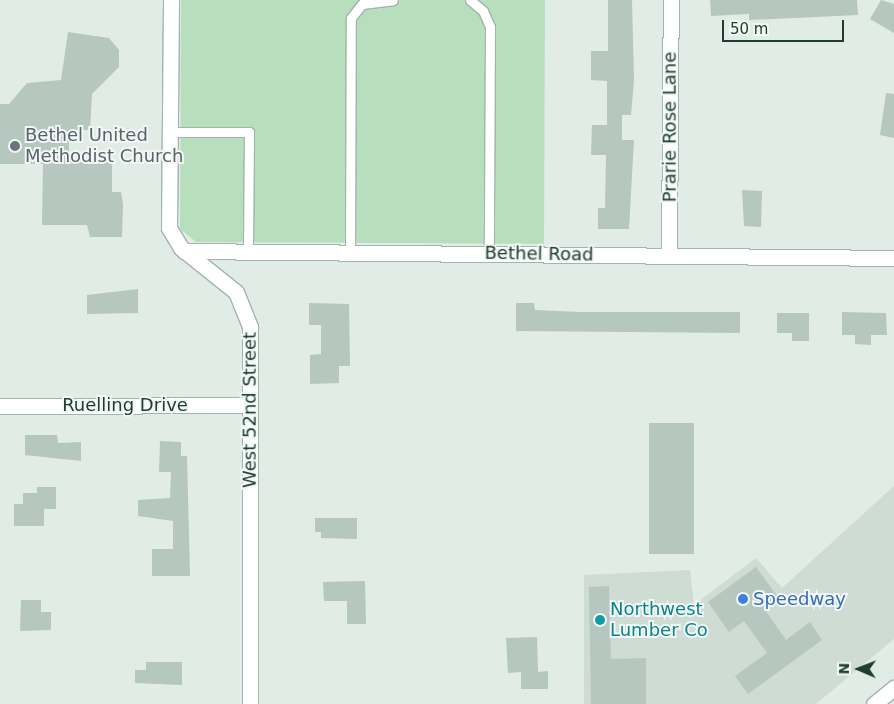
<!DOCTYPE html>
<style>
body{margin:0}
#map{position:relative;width:894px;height:704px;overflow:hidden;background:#e0ece5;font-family:"DejaVu Sans",sans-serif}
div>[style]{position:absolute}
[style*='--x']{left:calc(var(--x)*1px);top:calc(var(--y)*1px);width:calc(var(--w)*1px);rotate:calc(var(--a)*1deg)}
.built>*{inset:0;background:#cedcd4}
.green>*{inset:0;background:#b7dfbe}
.building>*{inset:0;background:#b5c7be;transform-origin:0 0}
.roads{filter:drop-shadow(1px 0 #a3b4ac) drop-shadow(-1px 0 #a3b4ac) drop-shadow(0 1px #a3b4ac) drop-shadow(0 -1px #a3b4ac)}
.lane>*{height:9px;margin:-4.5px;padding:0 4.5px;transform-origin:4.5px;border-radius:4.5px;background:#fff}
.street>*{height:15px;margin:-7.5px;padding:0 7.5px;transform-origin:7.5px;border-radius:7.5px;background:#fff}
.secondary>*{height:15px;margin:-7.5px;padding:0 7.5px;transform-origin:7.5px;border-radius:7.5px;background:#fff}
.dots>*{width:14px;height:14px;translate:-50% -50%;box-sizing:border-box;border:2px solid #f1f8f4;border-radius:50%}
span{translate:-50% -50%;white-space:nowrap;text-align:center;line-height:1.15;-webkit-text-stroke:4px #f1f8f4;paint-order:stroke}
.street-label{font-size:18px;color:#203d33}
.worship-label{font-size:18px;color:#5b616d}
.left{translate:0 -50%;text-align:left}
.shop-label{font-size:18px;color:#366cbe}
.culture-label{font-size:18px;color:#0d838f}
.north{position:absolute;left:834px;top:644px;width:50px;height:50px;-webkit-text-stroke:4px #f1f8f4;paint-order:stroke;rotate:271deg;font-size:14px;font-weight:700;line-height:20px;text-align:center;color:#203d33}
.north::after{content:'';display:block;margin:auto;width:18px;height:22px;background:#203d33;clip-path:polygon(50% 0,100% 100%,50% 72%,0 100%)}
.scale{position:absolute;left:722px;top:20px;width:122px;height:22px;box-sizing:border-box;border:2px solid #203d33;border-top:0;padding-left:6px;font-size:15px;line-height:18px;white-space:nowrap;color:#203d33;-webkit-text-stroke:4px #f1f8f4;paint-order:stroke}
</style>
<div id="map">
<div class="built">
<i style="clip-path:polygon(894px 486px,894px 639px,816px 704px,584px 704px,584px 575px,690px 570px,694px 605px,756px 558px,782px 588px)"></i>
</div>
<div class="green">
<i style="clip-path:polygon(181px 0,545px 0,544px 244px,196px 242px,180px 229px)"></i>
</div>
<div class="building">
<i style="clip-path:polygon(608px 0,632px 0,634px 81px,631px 115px,622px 115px,622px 140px,634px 140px,629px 229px,598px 229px,598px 208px,605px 208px,606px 155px,591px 155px,592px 125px,607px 125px,607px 81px,591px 80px,591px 51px,608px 51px)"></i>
<i style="clip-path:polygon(710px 0,857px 0,858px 15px,749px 20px,749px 14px,711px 16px)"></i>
<i style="clip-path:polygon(881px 0,894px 4px,894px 33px,870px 19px)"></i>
<i style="clip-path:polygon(68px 32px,109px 38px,119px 50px,119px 67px,92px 94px,90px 130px,69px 130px,69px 162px,112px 162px,112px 192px,121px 192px,123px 204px,122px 237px,90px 237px,87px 225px,42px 225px,43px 164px,0 164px,0 104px,9px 104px,27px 83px,61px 80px)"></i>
<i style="clip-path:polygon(886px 93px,894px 94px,894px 138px,880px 135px)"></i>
<i style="clip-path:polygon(742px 190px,762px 191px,761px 227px,744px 226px)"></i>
<i style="clip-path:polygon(138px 289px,138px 313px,87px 314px,87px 295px)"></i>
<i style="clip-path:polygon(309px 303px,349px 304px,350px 366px,339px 366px,339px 383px,310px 384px,310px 355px,321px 354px,321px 325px,309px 325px)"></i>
<i style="clip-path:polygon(516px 303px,534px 303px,535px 310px,580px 312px,740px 312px,740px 333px,516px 331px)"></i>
<i style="clip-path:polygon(842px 312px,886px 313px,887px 335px,871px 335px,871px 345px,855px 344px,855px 335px,842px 335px)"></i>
<i style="clip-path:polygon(777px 313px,809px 313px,809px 341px,792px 341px,792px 333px,777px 333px)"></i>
<i style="left:649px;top:423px;width:45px;height:131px"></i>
<i style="clip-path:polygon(25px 435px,57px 435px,58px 443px,81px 442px,81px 461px,25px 455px)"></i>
<i style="clip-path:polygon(160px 441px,181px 442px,181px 456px,187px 456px,190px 576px,152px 576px,152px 549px,173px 549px,173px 521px,138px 516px,138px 500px,170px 498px,171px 472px,159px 472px)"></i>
<i style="clip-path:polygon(37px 487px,56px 487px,56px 509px,44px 509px,44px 526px,14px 526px,14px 504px,23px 504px,23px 493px,37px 493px)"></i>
<i style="clip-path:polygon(315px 518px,357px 518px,357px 539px,321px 538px,321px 532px,315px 532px)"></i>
<i style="clip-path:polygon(756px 567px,778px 597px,763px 607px,786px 640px,810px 622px,822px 640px,748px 694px,735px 676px,767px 653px,744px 621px,729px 632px,708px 602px)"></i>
<i style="clip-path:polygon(365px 581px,366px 624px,347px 624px,347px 601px,324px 601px,323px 582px)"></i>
<i style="clip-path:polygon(609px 586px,611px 659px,646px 658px,646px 704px,591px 704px,589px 587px)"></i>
<i style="clip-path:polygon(21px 600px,41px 600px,41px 612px,51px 612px,51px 630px,20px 631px)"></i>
<i style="clip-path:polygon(537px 637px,538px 672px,548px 671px,548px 689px,521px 689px,521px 672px,508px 673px,506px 638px)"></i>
<i style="clip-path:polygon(146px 662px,182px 662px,182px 685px,135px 683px,135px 670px,146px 670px)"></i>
</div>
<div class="roads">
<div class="lane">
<i style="--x:470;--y:0;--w:17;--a:40"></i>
<i style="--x:483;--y:11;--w:17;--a:66"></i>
<i style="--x:490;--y:27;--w:226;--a:90.3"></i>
<i style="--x:171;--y:132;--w:78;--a:0"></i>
<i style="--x:249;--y:132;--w:119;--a:90.5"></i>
<i style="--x:350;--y:252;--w:234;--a:-89.8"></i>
<i style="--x:351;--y:18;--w:18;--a:-52"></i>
<i style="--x:362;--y:4;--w:31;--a:-7"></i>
</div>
<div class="street">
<i style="--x:184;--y:251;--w:710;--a:0.56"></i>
<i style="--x:669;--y:255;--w:255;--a:-89.6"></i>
<i style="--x:0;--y:406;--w:250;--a:-0.2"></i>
</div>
<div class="secondary">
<i style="--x:171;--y:0;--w:228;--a:90.5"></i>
<i style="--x:169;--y:228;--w:23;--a:59"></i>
<i style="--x:181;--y:248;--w:70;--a:38.7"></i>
<i style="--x:236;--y:292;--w:38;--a:68"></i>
<i style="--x:250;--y:327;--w:377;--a:90"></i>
<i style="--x:874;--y:704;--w:26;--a:-39"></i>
</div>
</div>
<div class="dots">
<i style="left:15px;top:146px;background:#6b7280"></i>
<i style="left:743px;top:599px;background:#3f7fe0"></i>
<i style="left:600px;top:620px;background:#0f9aa8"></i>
</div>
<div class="street-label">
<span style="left:670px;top:127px;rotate:-90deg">Prarie Rose Lane</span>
<span style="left:539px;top:254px;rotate:1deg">Bethel Road</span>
<span style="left:125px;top:405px">Ruelling Drive</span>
<span style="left:250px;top:410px;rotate:-90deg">West 52nd Street</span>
</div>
<div class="worship-label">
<span class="left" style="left:25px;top:146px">Bethel United<br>Methodist Church</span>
</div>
<div class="shop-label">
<span class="left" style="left:753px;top:599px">Speedway</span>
</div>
<div class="culture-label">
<span class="left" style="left:610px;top:620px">Northwest<br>Lumber Co</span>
</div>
<div class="north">N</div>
<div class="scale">50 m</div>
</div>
